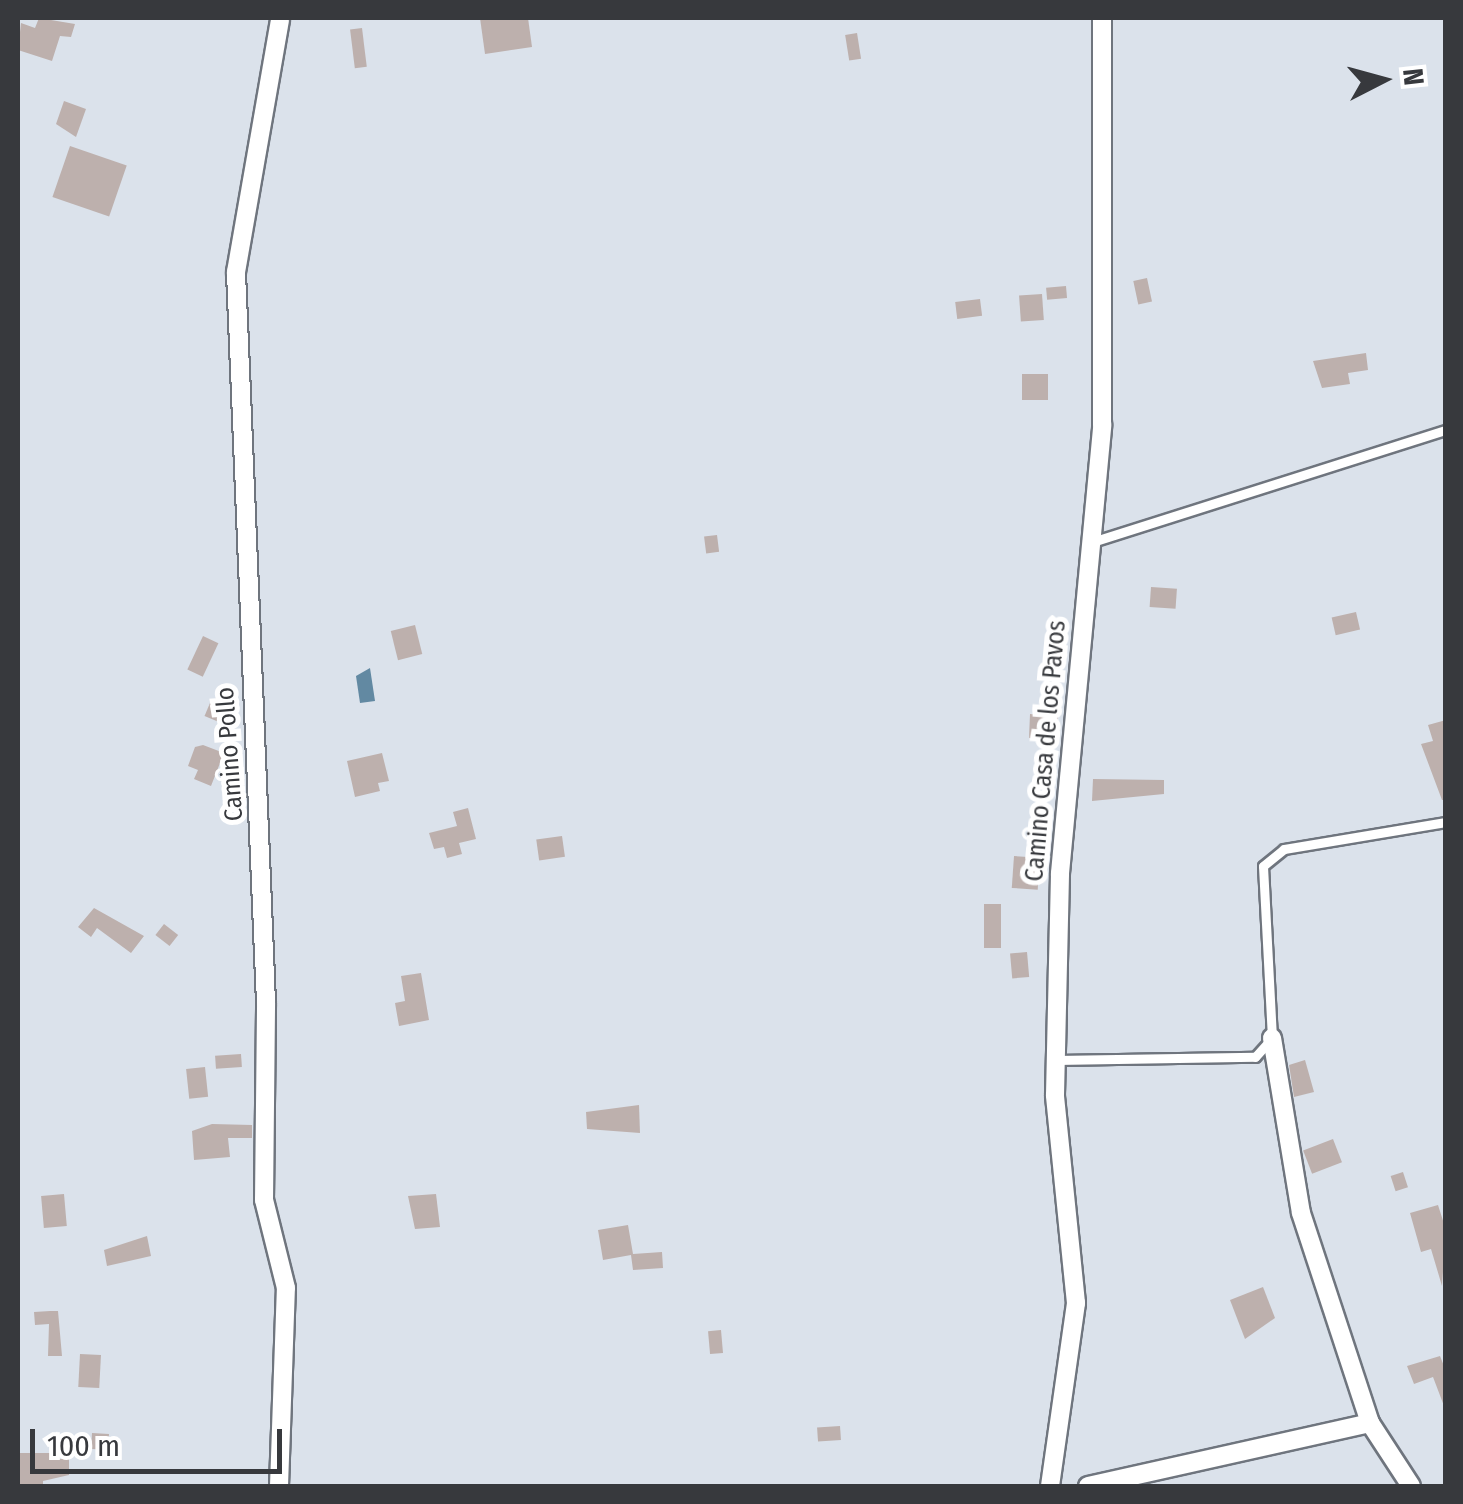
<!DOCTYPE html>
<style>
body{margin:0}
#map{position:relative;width:1463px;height:1504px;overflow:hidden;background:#dbe2eb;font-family:"Fira Sans Condensed",sans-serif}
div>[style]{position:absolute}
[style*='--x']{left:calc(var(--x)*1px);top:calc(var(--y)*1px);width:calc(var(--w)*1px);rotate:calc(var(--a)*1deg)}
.water>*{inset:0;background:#6289a2}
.building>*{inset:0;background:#bdb0ad;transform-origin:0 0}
.roads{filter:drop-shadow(2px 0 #6f757e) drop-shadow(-2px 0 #6f757e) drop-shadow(0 2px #6f757e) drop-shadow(0 -2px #6f757e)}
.service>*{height:9px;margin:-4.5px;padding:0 4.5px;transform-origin:4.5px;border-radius:4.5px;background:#fff}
.minor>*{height:18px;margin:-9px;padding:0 9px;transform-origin:9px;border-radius:9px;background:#fff}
span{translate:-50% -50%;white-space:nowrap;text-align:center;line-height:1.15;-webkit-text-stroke:10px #fff;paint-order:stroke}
.street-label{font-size:25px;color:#37393d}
.frame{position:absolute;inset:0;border:20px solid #37393d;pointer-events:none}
.north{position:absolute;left:1333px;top:30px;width:100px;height:100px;-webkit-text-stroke:8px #fff;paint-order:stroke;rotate:84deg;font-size:28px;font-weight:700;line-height:40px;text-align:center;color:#37393d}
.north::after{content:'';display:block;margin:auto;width:35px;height:45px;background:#37393d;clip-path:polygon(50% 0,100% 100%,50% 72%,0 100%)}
.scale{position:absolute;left:30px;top:1429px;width:252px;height:45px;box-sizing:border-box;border:5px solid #37393d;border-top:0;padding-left:12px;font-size:30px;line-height:35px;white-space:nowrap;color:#37393d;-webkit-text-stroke:8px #fff;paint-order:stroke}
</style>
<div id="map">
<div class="water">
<i style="clip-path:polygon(370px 668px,375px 701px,360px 703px,356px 676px)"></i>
</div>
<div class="building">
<i style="clip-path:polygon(39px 18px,75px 24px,71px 37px,60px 36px,52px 61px,18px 50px,21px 23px,35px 28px)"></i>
<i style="clip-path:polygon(480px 18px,528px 18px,532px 47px,485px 54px)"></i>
<i style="left:362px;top:28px;width:39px;height:12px;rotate:83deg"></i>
<i style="left:857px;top:33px;width:26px;height:12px;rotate:81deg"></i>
<i style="clip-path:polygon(64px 101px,86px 109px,76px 137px,56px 124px)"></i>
<i style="left:70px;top:146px;width:60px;height:54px;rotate:19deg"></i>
<i style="left:1147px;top:278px;width:24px;height:14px;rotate:78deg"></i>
<i style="left:1066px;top:286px;width:12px;height:20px;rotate:85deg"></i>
<i style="left:1042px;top:294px;width:26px;height:23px;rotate:86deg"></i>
<i style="left:980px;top:299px;width:17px;height:25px;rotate:83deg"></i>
<i style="clip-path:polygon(1366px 353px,1368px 370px,1348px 373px,1350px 384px,1322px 388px,1313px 361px)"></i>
<i style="left:1022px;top:374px;width:26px;height:26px"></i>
<i style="left:717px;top:535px;width:17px;height:13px;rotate:83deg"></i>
<i style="left:1151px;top:587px;width:26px;height:20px;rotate:4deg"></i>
<i style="left:1356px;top:612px;width:18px;height:25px;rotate:77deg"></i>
<i style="left:415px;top:625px;width:30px;height:25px;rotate:76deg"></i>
<i style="left:203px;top:636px;width:17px;height:37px;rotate:25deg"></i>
<i style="left:210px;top:703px;width:15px;height:14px;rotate:23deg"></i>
<i style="clip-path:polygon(1030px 714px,1058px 716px,1058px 729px,1050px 729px,1049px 739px,1029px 738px)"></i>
<i style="clip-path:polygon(1446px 720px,1446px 800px,1442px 800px,1421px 744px,1433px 741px,1428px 725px)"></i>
<i style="clip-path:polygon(203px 745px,224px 753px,211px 786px,194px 779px,198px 770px,188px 766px,195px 747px)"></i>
<i style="clip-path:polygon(382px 753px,389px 781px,378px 783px,380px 791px,355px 797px,347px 761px)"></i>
<i style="clip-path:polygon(1093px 779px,1164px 780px,1164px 794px,1092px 801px)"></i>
<i style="clip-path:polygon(468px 808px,476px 839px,459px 843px,462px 854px,447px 858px,444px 847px,434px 849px,429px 833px,457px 826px,453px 812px)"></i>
<i style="left:562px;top:836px;width:21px;height:26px;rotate:82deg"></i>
<i style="left:1014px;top:856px;width:26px;height:32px;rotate:4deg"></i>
<i style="left:984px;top:904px;width:17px;height:44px"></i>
<i style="clip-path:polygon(94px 908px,144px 936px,131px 953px,97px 928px,91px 937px,78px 927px)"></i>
<i style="left:164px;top:924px;width:18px;height:14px;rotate:38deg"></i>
<i style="left:1027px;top:952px;width:25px;height:17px;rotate:85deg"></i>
<i style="clip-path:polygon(421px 973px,429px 1020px,399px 1026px,395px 1003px,405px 1001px,401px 976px)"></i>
<i style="left:241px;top:1054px;width:13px;height:26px;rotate:86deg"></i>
<i style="clip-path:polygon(1305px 1060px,1314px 1092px,1294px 1097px,1289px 1065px)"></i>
<i style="left:205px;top:1067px;width:30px;height:19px;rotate:84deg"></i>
<i style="clip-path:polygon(639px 1105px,640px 1133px,587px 1129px,586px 1112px)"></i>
<i style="clip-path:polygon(212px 1124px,252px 1125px,252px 1138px,228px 1138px,230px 1157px,194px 1160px,192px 1131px)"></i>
<i style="left:1333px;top:1139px;width:25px;height:32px;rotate:69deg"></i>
<i style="left:1403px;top:1172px;width:16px;height:13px;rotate:72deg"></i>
<i style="left:64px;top:1194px;width:32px;height:23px;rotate:85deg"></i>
<i style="clip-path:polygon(436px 1194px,440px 1227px,415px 1229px,408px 1196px)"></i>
<i style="clip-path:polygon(1438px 1205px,1446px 1230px,1442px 1286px,1431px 1249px,1421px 1252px,1410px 1213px)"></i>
<i style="clip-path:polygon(628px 1225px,633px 1254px,662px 1252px,663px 1268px,633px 1270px,631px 1255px,603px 1260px,598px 1230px)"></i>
<i style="clip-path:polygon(147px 1236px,151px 1256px,107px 1266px,104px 1250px)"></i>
<i style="clip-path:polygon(1263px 1287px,1275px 1318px,1245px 1339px,1230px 1300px)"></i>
<i style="clip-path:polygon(50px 1311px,58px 1311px,62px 1356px,48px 1356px,49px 1324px,35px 1325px,34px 1312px)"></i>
<i style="left:721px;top:1330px;width:23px;height:13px;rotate:85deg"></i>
<i style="left:80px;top:1354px;width:21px;height:33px;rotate:3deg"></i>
<i style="clip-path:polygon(1440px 1356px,1446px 1371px,1444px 1406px,1433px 1377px,1414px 1384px,1407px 1366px)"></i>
<i style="left:840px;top:1426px;width:14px;height:23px;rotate:86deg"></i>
<i style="left:92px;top:1433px;width:17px;height:16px;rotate:3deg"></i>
<i style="clip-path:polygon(20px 1453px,59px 1453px,58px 1459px,69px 1459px,69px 1475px,43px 1481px,43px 1486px,20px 1486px)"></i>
</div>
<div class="roads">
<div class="service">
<i style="--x:1092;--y:542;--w:371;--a:-17.6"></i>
<i style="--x:1056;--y:1060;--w:199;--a:-0.9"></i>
<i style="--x:1255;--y:1057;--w:25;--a:-48"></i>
<i style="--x:1272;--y:1038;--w:172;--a:-93"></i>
<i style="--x:1263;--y:866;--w:27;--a:-39"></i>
<i style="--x:1284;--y:849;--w:164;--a:-9.5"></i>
</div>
<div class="minor">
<i style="--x:1272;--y:1038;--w:177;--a:80.6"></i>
<i style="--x:1301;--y:1213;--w:221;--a:71.8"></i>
<i style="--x:279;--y:1486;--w:198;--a:-88"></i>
<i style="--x:286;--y:1288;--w:91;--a:-104"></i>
<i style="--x:264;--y:1200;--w:197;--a:-89.4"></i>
<i style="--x:266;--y:1003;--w:732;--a:-92.35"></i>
<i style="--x:236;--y:272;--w:256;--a:-80.1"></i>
<i style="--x:1050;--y:1486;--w:185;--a:-81.9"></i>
<i style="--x:1076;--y:1303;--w:209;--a:-95.8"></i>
<i style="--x:1055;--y:1095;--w:222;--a:-88.7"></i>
<i style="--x:1060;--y:873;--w:450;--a:-84.6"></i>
<i style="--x:1102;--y:425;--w:407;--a:-90"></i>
<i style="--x:1088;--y:1486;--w:289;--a:-12.6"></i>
<i style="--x:1370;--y:1423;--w:75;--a:56.9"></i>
</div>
</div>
<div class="street-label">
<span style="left:1046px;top:751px;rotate:-85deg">Camino Casa de los Pavos</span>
<span style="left:230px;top:754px;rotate:-94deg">Camino Pollo</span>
</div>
<div class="frame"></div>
<div class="north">N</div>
<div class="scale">100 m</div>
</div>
